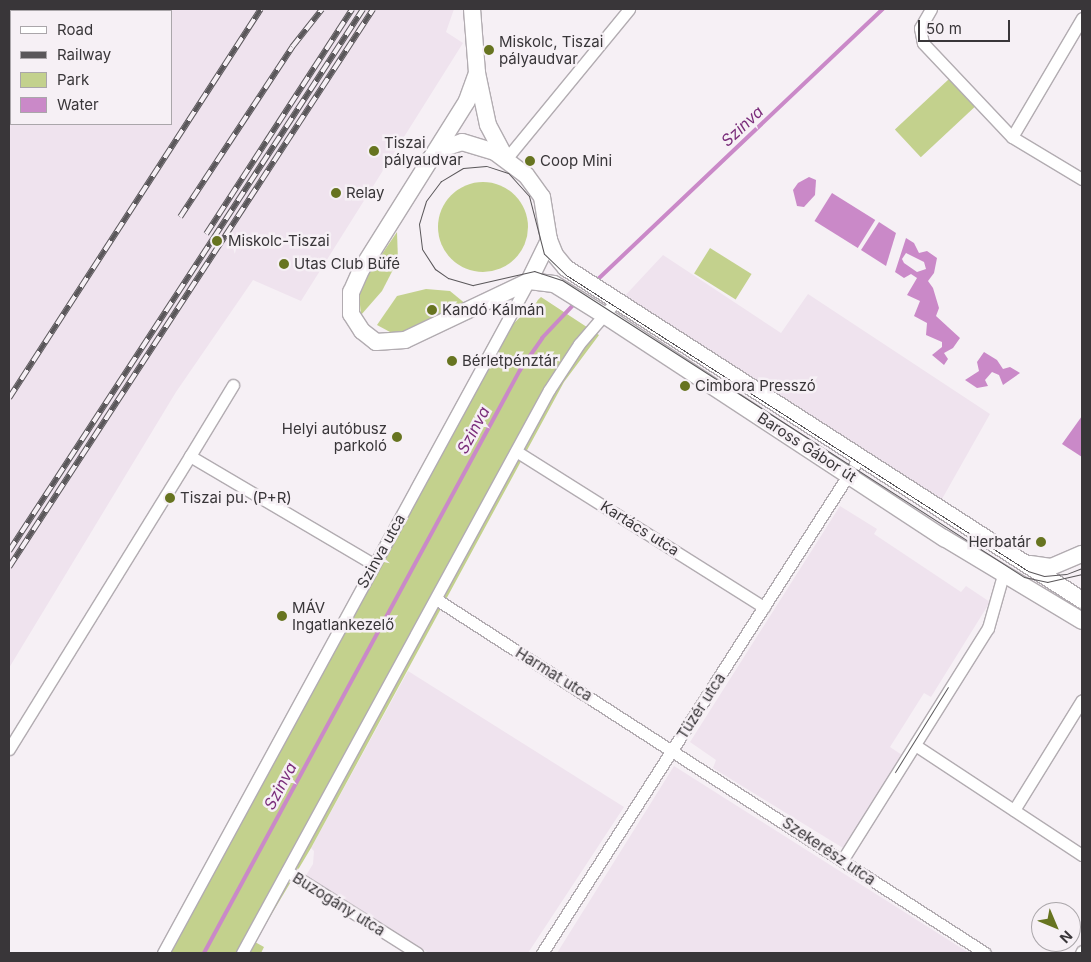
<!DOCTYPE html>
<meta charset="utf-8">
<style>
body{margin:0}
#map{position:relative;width:1091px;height:962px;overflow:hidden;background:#f6f0f5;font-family:Inter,sans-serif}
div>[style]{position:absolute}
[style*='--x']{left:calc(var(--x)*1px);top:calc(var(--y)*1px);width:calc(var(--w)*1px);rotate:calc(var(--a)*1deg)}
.built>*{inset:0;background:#efe3ee}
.green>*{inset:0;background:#c3d18d;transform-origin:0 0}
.round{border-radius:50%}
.water>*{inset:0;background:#ca89c8;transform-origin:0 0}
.stream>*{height:4px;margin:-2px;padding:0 2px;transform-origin:2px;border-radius:2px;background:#ca89c8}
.roads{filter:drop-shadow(1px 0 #b2acb1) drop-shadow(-1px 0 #b2acb1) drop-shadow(0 1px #b2acb1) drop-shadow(0 -1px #b2acb1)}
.street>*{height:11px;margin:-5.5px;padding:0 5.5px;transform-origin:5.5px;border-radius:5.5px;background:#fff}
.secondary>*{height:16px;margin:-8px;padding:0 8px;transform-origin:8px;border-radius:8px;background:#fff}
.tram>*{height:1px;margin:-0.5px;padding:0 0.5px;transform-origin:0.5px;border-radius:0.5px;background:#5a575a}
.rail>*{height:5.5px;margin-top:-2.75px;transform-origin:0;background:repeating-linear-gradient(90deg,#f6f0f5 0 11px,#5a575a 0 22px);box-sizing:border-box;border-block:1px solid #5a575a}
.dots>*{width:14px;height:14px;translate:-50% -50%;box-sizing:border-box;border:2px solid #f6f0f5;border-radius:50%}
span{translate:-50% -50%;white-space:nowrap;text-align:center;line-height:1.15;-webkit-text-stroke:5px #f6f0f5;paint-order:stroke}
.poi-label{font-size:15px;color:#393639}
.left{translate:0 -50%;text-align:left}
.right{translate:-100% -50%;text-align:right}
.street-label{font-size:15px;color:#393639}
.water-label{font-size:16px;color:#7a2d7b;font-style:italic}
.frame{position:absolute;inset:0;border:10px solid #393639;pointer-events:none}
.legend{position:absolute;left:10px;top:10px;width:162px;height:115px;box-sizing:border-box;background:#f6f0f5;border:1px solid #aaa6aa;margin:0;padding:6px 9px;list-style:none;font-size:15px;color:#393639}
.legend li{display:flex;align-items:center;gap:10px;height:25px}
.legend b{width:25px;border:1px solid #aaa6aa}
.north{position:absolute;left:1031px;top:902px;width:50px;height:50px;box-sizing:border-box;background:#f6f0f5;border:1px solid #aaa6aa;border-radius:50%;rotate:135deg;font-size:14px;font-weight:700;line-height:20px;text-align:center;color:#393639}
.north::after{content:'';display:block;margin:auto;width:18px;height:22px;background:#677420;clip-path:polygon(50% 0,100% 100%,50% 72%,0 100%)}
.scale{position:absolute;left:918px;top:20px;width:92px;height:22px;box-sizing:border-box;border:2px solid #393639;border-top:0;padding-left:6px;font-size:15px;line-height:18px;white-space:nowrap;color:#393639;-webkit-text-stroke:4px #f6f0f5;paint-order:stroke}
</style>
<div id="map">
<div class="built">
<i style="clip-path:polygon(evenodd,9px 9px,454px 9px,446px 32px,463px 43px,301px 301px,253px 280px,176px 392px,9px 668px,9px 9px,11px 11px,171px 11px,171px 124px,11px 124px,11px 11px)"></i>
<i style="clip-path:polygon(663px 255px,781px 333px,808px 294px,990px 414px,942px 499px,859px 458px,620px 301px)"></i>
<i style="clip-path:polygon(840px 506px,877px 529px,874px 534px,961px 592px,966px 586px,990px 602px,931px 697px,924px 693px,890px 747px,902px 755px,843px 848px,713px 768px,716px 760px,690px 742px)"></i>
<i style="clip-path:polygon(408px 671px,624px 807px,528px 953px,429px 953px,305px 877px,313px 864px,314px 851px,311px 848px)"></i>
<i style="clip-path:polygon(674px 766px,969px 953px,557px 953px)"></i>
</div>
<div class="green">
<i style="left:949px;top:79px;width:38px;height:74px;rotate:47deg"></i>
<i class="round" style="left:438px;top:182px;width:90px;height:90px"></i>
<i style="clip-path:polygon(397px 232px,398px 260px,382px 291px,361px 315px,359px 295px,367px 276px)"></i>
<i style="left:710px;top:248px;width:49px;height:30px;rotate:32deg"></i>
<i style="clip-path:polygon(426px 289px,450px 291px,467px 305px,407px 332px,390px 332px,377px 325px,397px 296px)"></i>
<i style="clip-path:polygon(541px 297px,599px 335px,564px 382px,311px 848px,255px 942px,264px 947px,261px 953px,170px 953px,512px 325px)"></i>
</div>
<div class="water">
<i style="clip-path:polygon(809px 177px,816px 180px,815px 195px,804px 207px,797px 206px,793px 190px,798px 183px)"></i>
<i style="left:832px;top:193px;width:51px;height:33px;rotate:32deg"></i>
<i style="clip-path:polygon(879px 222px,896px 233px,886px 266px,861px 250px)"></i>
<i style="clip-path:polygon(evenodd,906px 238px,914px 243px,919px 253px,927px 251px,937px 258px,934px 273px,928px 281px,933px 288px,939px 308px,936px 316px,960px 338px,953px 348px,944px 353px,948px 359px,944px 365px,932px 355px,942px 347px,942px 342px,926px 335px,927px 323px,914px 316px,920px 301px,907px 295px,917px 278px,911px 274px,904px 278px,895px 272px,906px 238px,906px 253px,924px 262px,926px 269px,917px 272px,904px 263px,902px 259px,906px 253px)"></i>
<i style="clip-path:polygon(984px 352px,997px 360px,1003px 369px,1010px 367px,1020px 373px,1003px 385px,999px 375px,992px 372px,985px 380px,988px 386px,977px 388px,965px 380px,979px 371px,977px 362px)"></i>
<i style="clip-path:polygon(1082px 416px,1082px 457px,1062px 444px)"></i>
</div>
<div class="stream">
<i style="--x:595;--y:282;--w:397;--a:-43.5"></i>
<i style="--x:204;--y:953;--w:663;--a:-61.54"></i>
<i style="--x:520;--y:370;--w:39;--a:-55"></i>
<i style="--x:542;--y:338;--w:50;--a:-46.6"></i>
</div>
<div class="roads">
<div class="street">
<i style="--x:931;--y:9;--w:22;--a:120"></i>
<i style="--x:920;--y:28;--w:15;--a:79"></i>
<i style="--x:923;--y:43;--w:129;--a:46.6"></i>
<i style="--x:1012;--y:137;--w:82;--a:31"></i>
<i style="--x:1012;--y:137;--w:138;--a:-59.5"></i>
<i style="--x:506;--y:159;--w:194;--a:-50.6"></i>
<i style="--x:516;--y:451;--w:293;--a:32.2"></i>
<i style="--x:190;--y:456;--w:83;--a:-58.8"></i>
<i style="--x:436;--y:599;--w:653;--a:32.81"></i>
<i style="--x:915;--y:745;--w:200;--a:33.4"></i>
<i style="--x:9;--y:749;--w:344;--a:-58.3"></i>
<i style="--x:190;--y:456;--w:212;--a:30.5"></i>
<i style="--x:1014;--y:810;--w:129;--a:-58.3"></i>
<i style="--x:843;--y:859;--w:273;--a:-57.9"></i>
<i style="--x:988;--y:628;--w:55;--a:-74.2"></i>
<i style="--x:287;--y:871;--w:154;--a:32.2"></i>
<i style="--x:163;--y:953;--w:765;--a:-61.43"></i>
<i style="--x:242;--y:953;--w:641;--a:-61.4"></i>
<i style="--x:549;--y:390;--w:55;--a:-56.9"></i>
<i style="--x:579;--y:344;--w:57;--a:-49.3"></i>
<i style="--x:542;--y:953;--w:588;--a:-57.36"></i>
<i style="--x:1081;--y:953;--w:2;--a:-63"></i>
</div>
<div class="secondary">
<i style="--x:472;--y:9;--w:64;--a:85.5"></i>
<i style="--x:477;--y:73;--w:53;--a:78.1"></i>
<i style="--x:488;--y:125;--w:36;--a:62"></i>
<i style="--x:477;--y:73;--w:30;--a:110"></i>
<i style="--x:467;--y:101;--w:199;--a:122.1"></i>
<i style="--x:361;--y:270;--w:24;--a:114"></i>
<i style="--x:351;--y:292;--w:22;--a:90"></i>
<i style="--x:351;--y:314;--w:20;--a:57"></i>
<i style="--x:362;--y:331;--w:18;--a:38"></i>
<i style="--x:376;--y:342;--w:29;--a:-4"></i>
<i style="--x:405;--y:340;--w:137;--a:-25.4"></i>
<i style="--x:529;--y:281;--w:46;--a:-64"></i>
<i style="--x:429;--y:160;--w:16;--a:-43"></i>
<i style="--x:441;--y:149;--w:22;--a:-18"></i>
<i style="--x:462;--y:142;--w:34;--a:17"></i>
<i style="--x:495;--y:152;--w:39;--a:37"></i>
<i style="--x:526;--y:175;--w:27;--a:54"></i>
<i style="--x:542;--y:197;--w:44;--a:80.8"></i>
<i style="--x:549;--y:240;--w:16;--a:68"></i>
<i style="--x:555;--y:255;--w:17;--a:50"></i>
<i style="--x:566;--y:268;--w:614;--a:32.76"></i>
<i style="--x:529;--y:281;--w:25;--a:7"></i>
<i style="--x:554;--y:284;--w:59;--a:31.8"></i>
<i style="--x:604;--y:315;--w:407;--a:33.3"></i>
<i style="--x:944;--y:538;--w:161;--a:31"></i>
<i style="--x:1030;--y:564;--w:21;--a:8"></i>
<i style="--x:1051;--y:567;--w:34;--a:-23"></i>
</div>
</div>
<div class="tram">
<i style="--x:1082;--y:568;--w:17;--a:159"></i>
<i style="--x:1066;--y:574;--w:22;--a:175"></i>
<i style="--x:1044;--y:576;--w:17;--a:-163"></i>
<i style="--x:1028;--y:571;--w:549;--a:-147.35"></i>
<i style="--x:566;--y:275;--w:30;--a:-136"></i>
<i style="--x:544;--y:254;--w:60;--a:-104.5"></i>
<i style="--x:529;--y:196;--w:31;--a:-132"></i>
<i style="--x:508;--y:173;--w:23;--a:-162"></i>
<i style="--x:486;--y:166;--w:23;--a:175"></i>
<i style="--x:463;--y:168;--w:26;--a:149"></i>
<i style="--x:441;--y:181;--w:25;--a:127"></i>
<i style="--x:426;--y:201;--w:24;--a:107"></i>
<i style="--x:419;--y:224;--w:25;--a:83"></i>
<i style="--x:422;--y:249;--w:24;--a:57"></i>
<i style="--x:435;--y:269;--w:16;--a:35"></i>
<i style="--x:448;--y:278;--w:26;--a:16"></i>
<i style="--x:473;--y:285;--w:63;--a:-12.9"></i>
<i style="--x:534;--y:271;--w:29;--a:18"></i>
<i style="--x:562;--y:280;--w:549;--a:32.74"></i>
<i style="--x:1024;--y:577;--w:24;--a:12"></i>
<i style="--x:1047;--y:582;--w:36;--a:-13"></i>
<i style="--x:895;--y:772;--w:100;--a:-58.1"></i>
</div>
<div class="rail">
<i style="--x:180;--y:217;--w:204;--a:-56.6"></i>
<i style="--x:292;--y:47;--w:48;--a:-51.7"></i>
<i style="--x:206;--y:234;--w:268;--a:-57"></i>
<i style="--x:9;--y:398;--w:463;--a:-57.1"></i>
<i style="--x:9;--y:551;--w:647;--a:-56.85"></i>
<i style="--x:9;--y:567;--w:666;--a:-56.88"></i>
</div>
<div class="dots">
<i style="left:489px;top:50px;background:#677420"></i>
<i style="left:374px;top:151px;background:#677420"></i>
<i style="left:530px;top:161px;background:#677420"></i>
<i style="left:336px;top:193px;background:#677420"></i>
<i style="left:217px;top:241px;background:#677420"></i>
<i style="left:284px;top:264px;background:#677420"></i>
<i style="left:432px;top:310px;background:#677420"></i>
<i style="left:452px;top:361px;background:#677420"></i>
<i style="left:685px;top:386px;background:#677420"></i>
<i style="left:397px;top:437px;background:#677420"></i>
<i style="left:170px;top:498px;background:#677420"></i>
<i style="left:1041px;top:542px;background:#677420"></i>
<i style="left:282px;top:616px;background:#677420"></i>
</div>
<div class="poi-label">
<span class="left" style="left:499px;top:50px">Miskolc, Tiszai<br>pályaudvar</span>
<span class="left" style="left:384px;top:151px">Tiszai<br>pályaudvar</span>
<span class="left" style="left:540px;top:161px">Coop Mini</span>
<span class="left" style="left:346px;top:193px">Relay</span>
<span class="left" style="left:228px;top:241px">Miskolc-Tiszai</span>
<span class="left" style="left:294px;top:264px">Utas Club Büfé</span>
<span class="left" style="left:442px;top:310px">Kandó Kálmán</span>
<span class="left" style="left:462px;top:361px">Bérletpénztár</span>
<span class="left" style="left:695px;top:386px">Cimbora Presszó</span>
<span class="right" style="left:387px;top:437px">Helyi autóbusz<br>parkoló</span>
<span class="left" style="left:180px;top:498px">Tiszai pu. (P+R)</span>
<span class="right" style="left:1031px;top:542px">Herbatár</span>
<span class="left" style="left:292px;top:616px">MÁV<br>Ingatlankezelő</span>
</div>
<div class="street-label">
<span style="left:807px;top:447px;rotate:33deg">Baross Gábor út</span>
<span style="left:640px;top:528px;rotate:32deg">Kartács utca</span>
<span style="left:381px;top:551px;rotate:-61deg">Szinva utca</span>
<span style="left:554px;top:674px;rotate:32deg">Harmat utca</span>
<span style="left:701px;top:706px;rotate:-57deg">Tüzér utca</span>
<span style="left:829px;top:851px;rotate:34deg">Szekerész utca</span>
<span style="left:339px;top:904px;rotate:32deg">Buzogány utca</span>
</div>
<div class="water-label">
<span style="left:742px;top:126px;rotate:-43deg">Szinva</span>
<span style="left:473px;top:430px;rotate:-62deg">Szinva</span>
<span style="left:280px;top:786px;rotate:-62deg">Szinva</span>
</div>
<div class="frame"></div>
<ul class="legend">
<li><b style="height:6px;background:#fff"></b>Road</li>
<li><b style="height:6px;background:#5a575a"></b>Railway</li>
<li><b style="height:14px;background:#c3d18d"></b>Park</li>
<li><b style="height:14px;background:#ca89c8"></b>Water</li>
</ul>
<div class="north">N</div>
<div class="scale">50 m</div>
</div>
